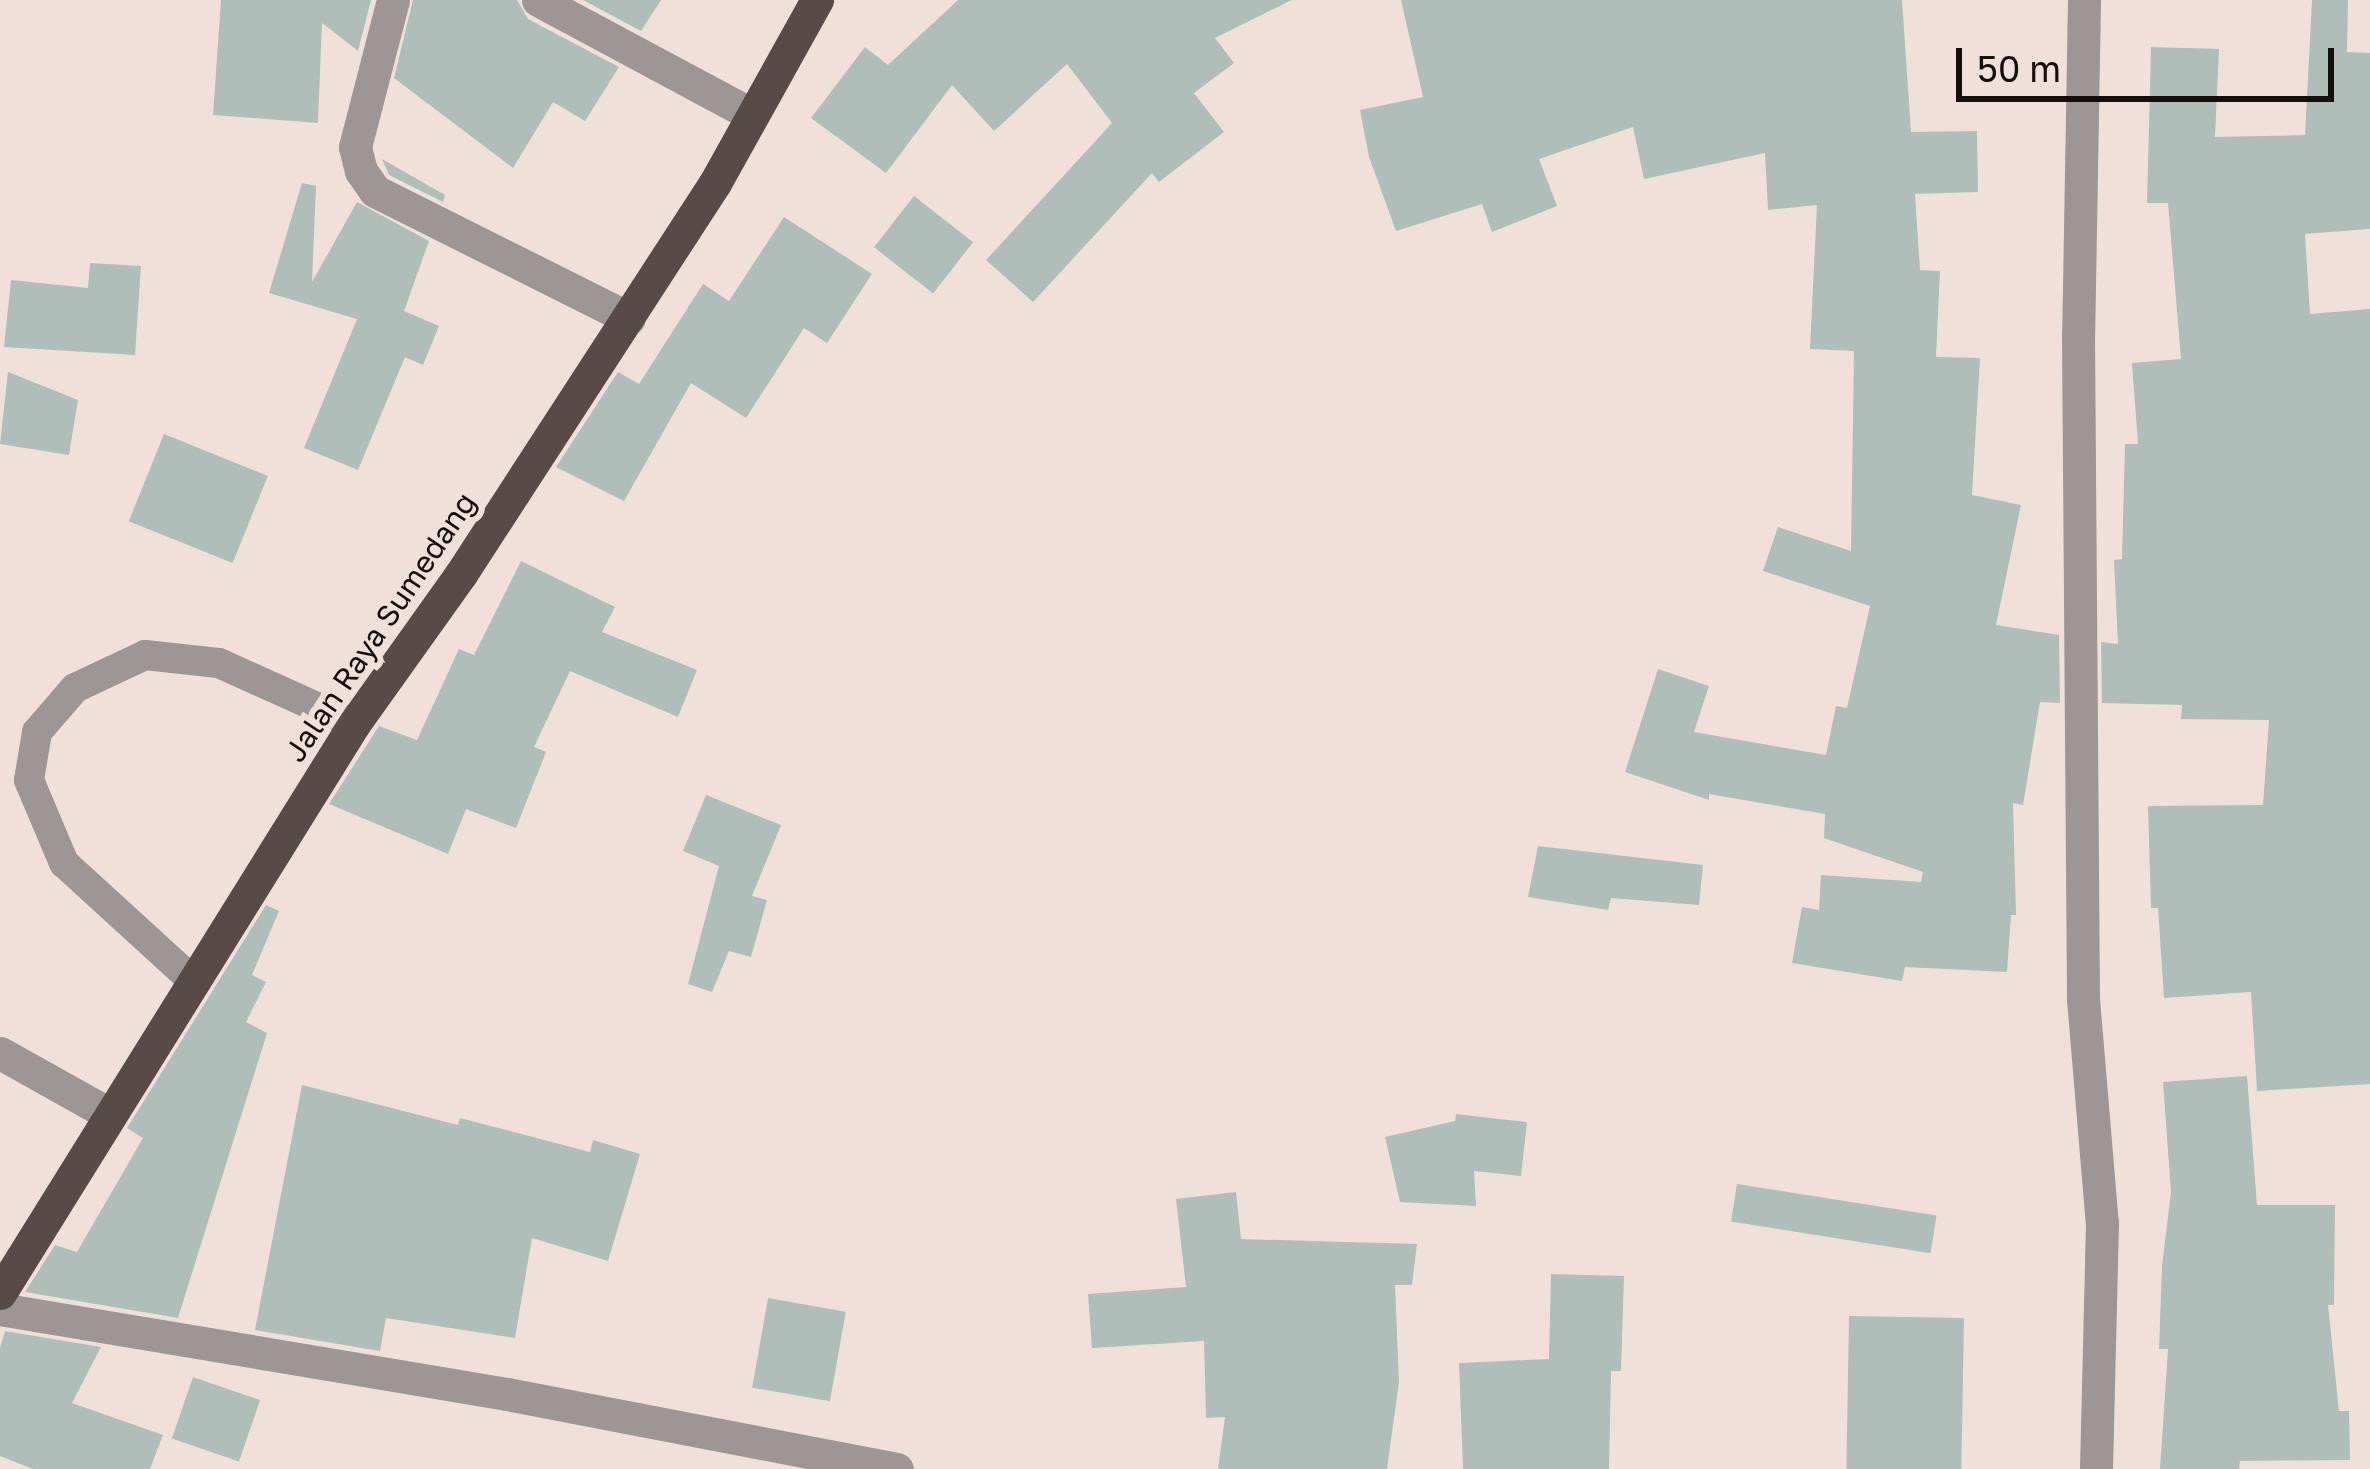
<!DOCTYPE html>
<style>
body{margin:0}
#map{position:relative;width:2370px;height:1469px;overflow:hidden;background:#f1e0da;font-family:"Golos Text",sans-serif}
div>[style]{position:absolute}
[style*='--x']{left:calc(var(--x)*1px);top:calc(var(--y)*1px);width:calc(var(--w)*1px);rotate:calc(var(--a)*1deg)}
.building>*{inset:0;background:#afbeb8;transform-origin:0 0}
.service>*{height:30px;margin:-15px;padding:0 15px;transform-origin:15px;border-radius:15px;background:#9d9694}
.minor>*{height:33px;margin:-16.5px;padding:0 16.5px;transform-origin:16.5px;border-radius:16.5px;background:#9d9694}
.trunk>*{height:33px;margin:-16.5px;padding:0 16.5px;transform-origin:16.5px;border-radius:16.5px;background:#584b47}
span{translate:-50% -50%;white-space:nowrap;text-align:center;line-height:1.15;-webkit-text-stroke:12px #f1e0da;paint-order:stroke}
.street-label{font-size:30px;color:#140f0d}
.scale{position:absolute;left:1956px;top:48px;width:378px;height:54px;box-sizing:border-box;border:6px solid #140f0d;border-top:0;padding-left:15px;font-size:36px;line-height:42px;white-space:nowrap;color:#140f0d;-webkit-text-stroke:9px #f1e0da;paint-order:stroke}
</style>
<div id="map">
<div class="building">
<i style="clip-path:polygon(221px 0,371px 0,358px 51px,322px 23px,318px 123px,213px 115px)"></i>
<i style="clip-path:polygon(413px 0,517px 0,528px 19px,619px 67px,585px 121px,553px 102px,513px 168px,394px 78px)"></i>
<i style="clip-path:polygon(583px 0,661px 0,641px 31px)"></i>
<i style="clip-path:polygon(958px 0,1292px 0,1215px 38px,1234px 63px,1194px 93px,1224px 132px,1159px 182px,1152px 173px,1033px 302px,986px 260px,1112px 123px,1067px 64px,994px 131px,952px 85px,886px 173px,811px 118px,865px 47px,888px 65px)"></i>
<i style="clip-path:polygon(1401px 0,1902px 0,1911px 132px,1977px 131px,1978px 192px,1915px 194px,1920px 270px,1940px 271px,1936px 357px,1980px 358px,1972px 495px,2021px 505px,1996px 625px,2059px 635px,2060px 703px,2040px 702px,2023px 805px,2013px 803px,2016px 915px,2011px 915px,2007px 972px,1905px 967px,1902px 981px,1792px 963px,1802px 907px,1819px 910px,1821px 875px,1921px 882px,1923px 872px,1824px 838px,1825px 814px,1709px 794px,1709px 800px,1625px 772px,1658px 669px,1709px 686px,1694px 732px,1826px 755px,1836px 706px,1847px 708px,1870px 606px,1763px 571px,1778px 527px,1851px 551px,1854px 351px,1810px 349px,1817px 205px,1768px 210px,1765px 153px,1644px 179px,1633px 127px,1539px 159px,1557px 206px,1492px 232px,1482px 204px,1396px 231px,1369px 157px,1360px 110px,1423px 97px)"></i>
<i style="clip-path:polygon(2312px 0,2348px 0,2347px 52px,2370px 53px,2370px 229px,2305px 234px,2310px 314px,2370px 309px,2370px 1084px,2257px 1091px,2251px 992px,2164px 998px,2158px 908px,2151px 908px,2148px 806px,2263px 805px,2269px 720px,2181px 719px,2182px 705px,2102px 703px,2101px 642px,2118px 644px,2114px 560px,2122px 559px,2125px 444px,2138px 444px,2132px 363px,2181px 359px,2168px 203px,2147px 203px,2151px 47px,2219px 49px,2215px 137px,2305px 135px)"></i>
<i style="clip-path:polygon(382px 159px,445px 195px,443px 202px,389px 175px)"></i>
<i style="clip-path:polygon(302px 183px,316px 186px,312px 282px,357px 202px,429px 241px,404px 311px,439px 326px,423px 365px,405px 357px,358px 470px,304px 448px,357px 319px,269px 293px)"></i>
<i style="left:914px;top:196px;width:75px;height:65px;rotate:38deg"></i>
<i style="clip-path:polygon(784px 217px,872px 274px,827px 343px,804px 328px,746px 418px,691px 383px,624px 501px,556px 467px,618px 372px,639px 384px,703px 284px,729px 301px)"></i>
<i style="clip-path:polygon(90px 263px,141px 266px,135px 355px,4px 347px,11px 280px,88px 288px)"></i>
<i style="clip-path:polygon(8px 372px,78px 400px,69px 455px,0 444px)"></i>
<i style="left:164px;top:434px;width:112px;height:94px;rotate:22deg"></i>
<i style="clip-path:polygon(521px 561px,615px 607px,602px 632px,697px 670px,678px 717px,570px 671px,534px 747px,546px 752px,516px 828px,466px 809px,448px 854px,329px 804px,379px 726px,417px 740px,459px 649px,474px 655px)"></i>
<i style="clip-path:polygon(706px 795px,781px 825px,752px 896px,767px 900px,751px 957px,729px 951px,712px 992px,688px 984px,719px 866px,683px 851px)"></i>
<i style="clip-path:polygon(1538px 846px,1703px 865px,1699px 905px,1611px 898px,1608px 910px,1528px 897px)"></i>
<i style="clip-path:polygon(266px 905px,279px 911px,252px 975px,266px 982px,246px 1022px,267px 1033px,178px 1318px,25px 1292px,55px 1245px,77px 1252px,143px 1138px,127px 1128px)"></i>
<i style="clip-path:polygon(2247px 1076px,2257px 1205px,2335px 1205px,2334px 1305px,2328px 1305px,2339px 1411px,2349px 1411px,2350px 1460px,2240px 1461px,2239px 1469px,2160px 1469px,2168px 1349px,2159px 1349px,2162px 1266px,2171px 1192px,2163px 1082px)"></i>
<i style="clip-path:polygon(302px 1085px,458px 1125px,460px 1118px,590px 1152px,593px 1140px,640px 1154px,608px 1261px,532px 1238px,515px 1338px,386px 1318px,380px 1351px,255px 1330px)"></i>
<i style="clip-path:polygon(1456px 1114px,1527px 1122px,1521px 1176px,1474px 1171px,1476px 1206px,1400px 1202px,1385px 1137px,1455px 1121px)"></i>
<i style="left:1737px;top:1184px;width:202px;height:38px;rotate:9deg"></i>
<i style="clip-path:polygon(1236px 1192px,1241px 1239px,1417px 1244px,1412px 1285px,1395px 1285px,1399px 1382px,1387px 1469px,1218px 1469px,1225px 1417px,1206px 1418px,1204px 1341px,1092px 1348px,1088px 1294px,1186px 1287px,1176px 1199px)"></i>
<i style="clip-path:polygon(1551px 1274px,1624px 1276px,1621px 1371px,1611px 1371px,1609px 1469px,1463px 1469px,1459px 1363px,1549px 1359px)"></i>
<i style="left:768px;top:1298px;width:79px;height:91px;rotate:10deg"></i>
<i style="left:1849px;top:1316px;width:115px;height:153px;rotate:1deg"></i>
<i style="clip-path:polygon(5px 1331px,101px 1347px,72px 1403px,163px 1435px,150px 1469px,33px 1469px,0 1456px,0 1348px)"></i>
<i style="left:193px;top:1377px;width:71px;height:65px;rotate:19deg"></i>
</div>
<div class="service">
<i style="--x:191;--y:979;--w:172;--a:-137.6"></i>
<i style="--x:64;--y:863;--w:90;--a:-112.9"></i>
<i style="--x:29;--y:780;--w:49;--a:-80.5"></i>
<i style="--x:37;--y:732;--w:58;--a:-49.2"></i>
<i style="--x:75;--y:688;--w:77;--a:-25.2"></i>
<i style="--x:145;--y:655;--w:74;--a:6.2"></i>
<i style="--x:219;--y:663;--w:148;--a:24.3"></i>
</div>
<div class="minor">
<i style="--x:393;--y:0;--w:152;--a:104.5"></i>
<i style="--x:355;--y:147;--w:25;--a:76"></i>
<i style="--x:361;--y:171;--w:24;--a:55"></i>
<i style="--x:375;--y:191;--w:284;--a:26.6"></i>
<i style="--x:538;--y:0;--w:242;--a:28.2"></i>
<i style="--x:2084;--y:0;--w:334;--a:91"></i>
<i style="--x:2078;--y:334;--w:665;--a:89.57"></i>
<i style="--x:2083;--y:999;--w:225;--a:85.2"></i>
<i style="--x:2102;--y:1223;--w:246;--a:91.4"></i>
<i style="--x:0;--y:1053;--w:125;--a:29.2"></i>
<i style="--x:0;--y:1309;--w:514;--a:9.52"></i>
<i style="--x:507;--y:1394;--w:397;--a:10.9"></i>
</div>
<div class="trunk">
<i style="--x:0;--y:1293;--w:670;--a:-58.11"></i>
<i style="--x:354;--y:724;--w:184;--a:-54.5"></i>
<i style="--x:461;--y:574;--w:466;--a:-57"></i>
<i style="--x:715;--y:183;--w:210;--a:-60.9"></i>
</div>
<div class="street-label">
<span style="left:380px;top:627px;rotate:-56deg">Jalan Raya Sumedang</span>
</div>
<div class="scale">50 m</div>
</div>
